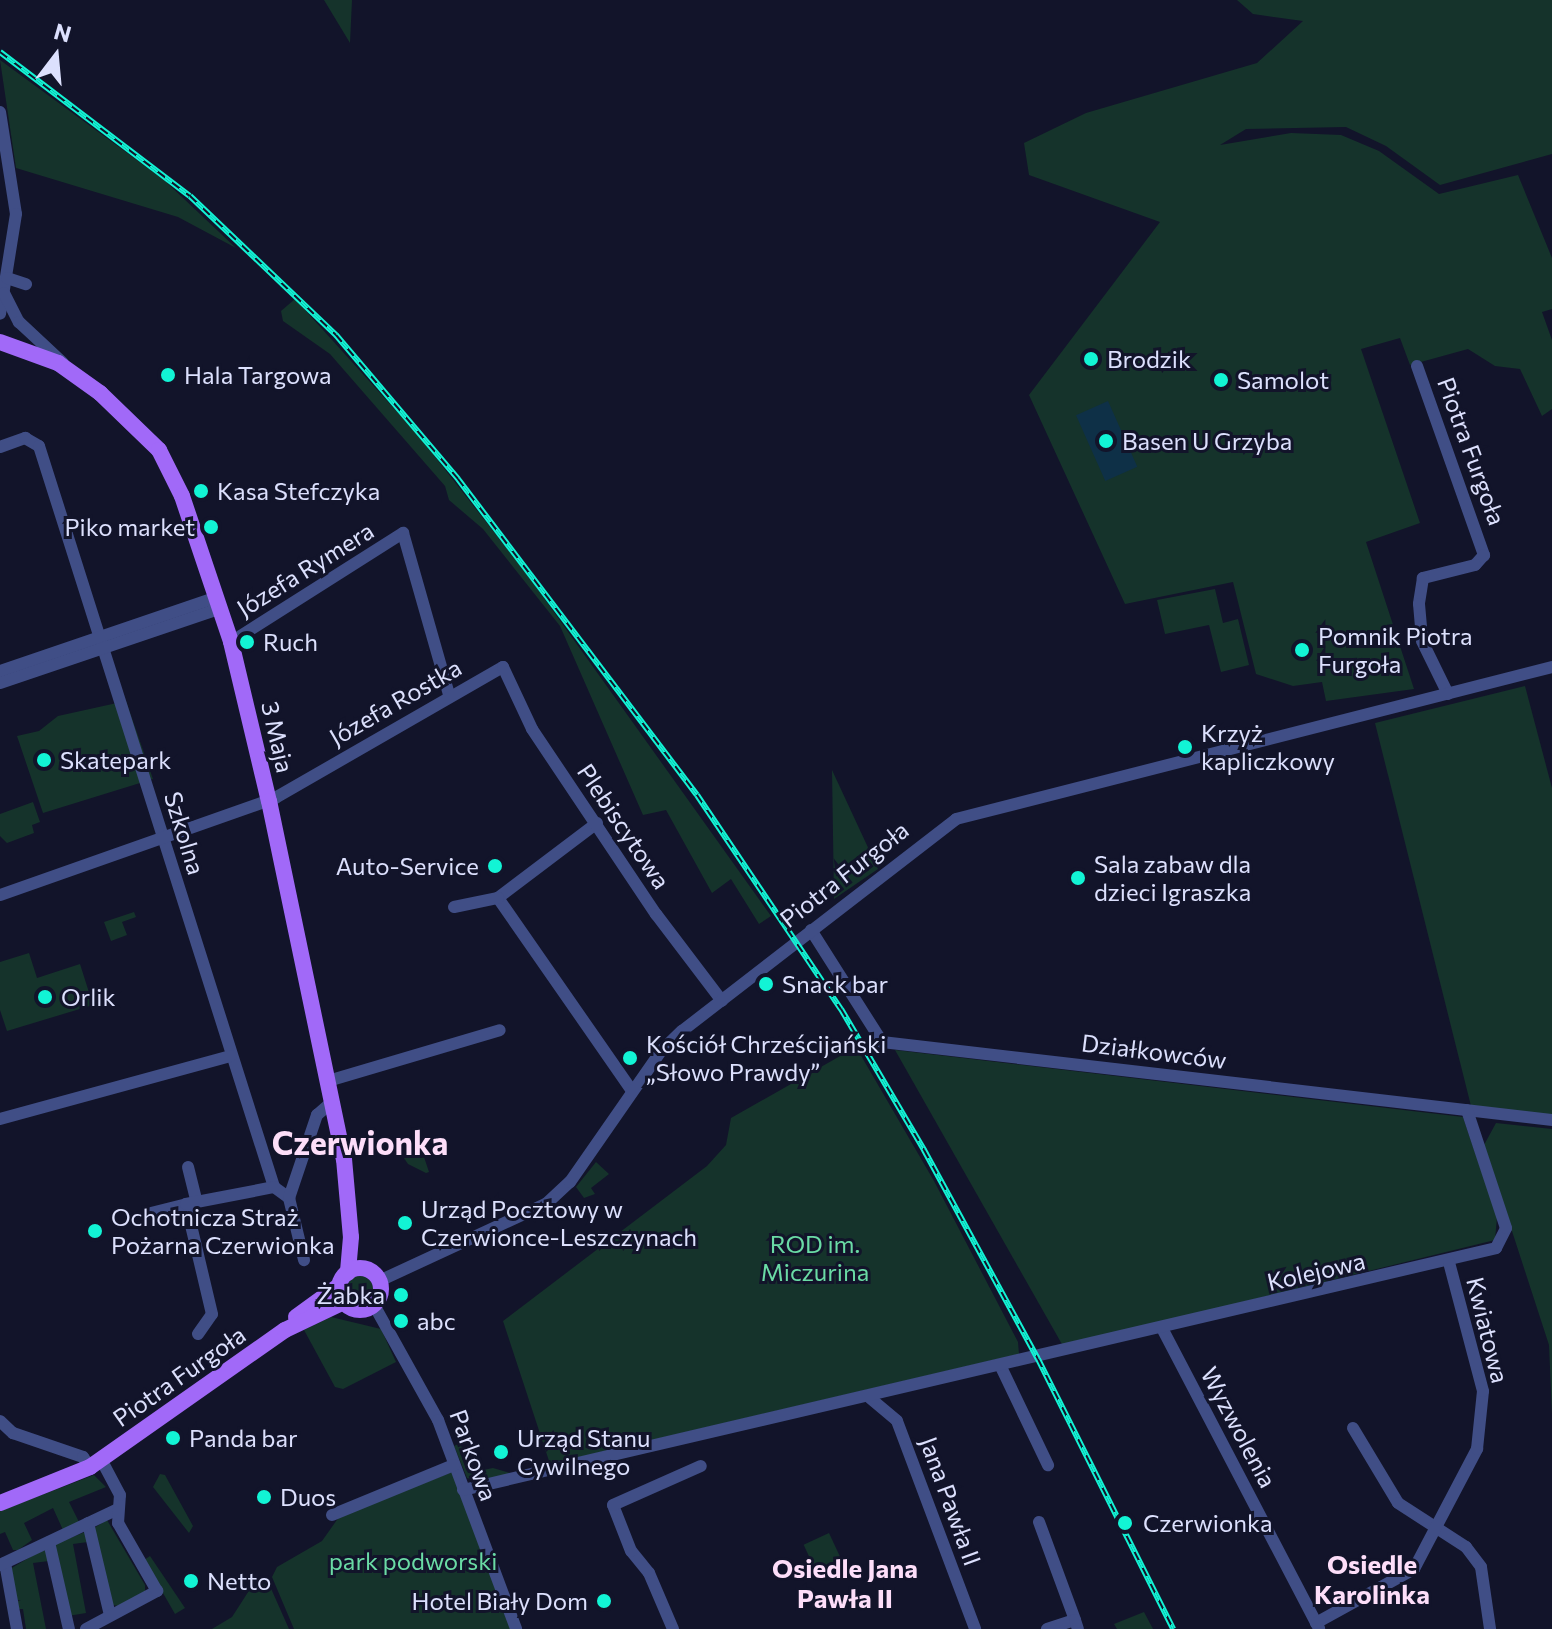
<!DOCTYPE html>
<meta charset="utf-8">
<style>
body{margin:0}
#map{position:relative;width:1552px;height:1629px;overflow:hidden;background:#12142a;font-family:Commissioner,sans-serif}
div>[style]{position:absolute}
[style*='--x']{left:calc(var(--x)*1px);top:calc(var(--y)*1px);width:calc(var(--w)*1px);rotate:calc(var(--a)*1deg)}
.green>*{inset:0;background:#15332b;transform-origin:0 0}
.round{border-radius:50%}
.water>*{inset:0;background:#0e3047;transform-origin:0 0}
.minor>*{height:12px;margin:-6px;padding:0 6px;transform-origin:6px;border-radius:6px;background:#404e86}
.major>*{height:16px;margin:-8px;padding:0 8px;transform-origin:8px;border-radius:8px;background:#a169f8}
.major>.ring{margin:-8px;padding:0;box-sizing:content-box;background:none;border:16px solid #a169f8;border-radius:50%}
.rail>*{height:6px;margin-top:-3px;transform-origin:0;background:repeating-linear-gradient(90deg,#12142a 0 9px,#12f4d5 0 18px);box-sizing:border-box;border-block:2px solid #12f4d5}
.dots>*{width:22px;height:22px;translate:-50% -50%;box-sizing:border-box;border:4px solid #12142a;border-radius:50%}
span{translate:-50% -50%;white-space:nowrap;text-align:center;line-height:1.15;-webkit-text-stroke:6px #12142a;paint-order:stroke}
.poi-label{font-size:24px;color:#dce0fd}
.left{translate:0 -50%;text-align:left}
.right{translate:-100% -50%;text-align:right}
.street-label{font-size:24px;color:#dce0fd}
.park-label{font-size:24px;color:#6adba5}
.neighbourhood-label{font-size:26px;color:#fddef9;font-weight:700}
.district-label{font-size:32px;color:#fddef9;font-weight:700}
.north{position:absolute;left:16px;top:16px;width:80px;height:80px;-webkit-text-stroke:6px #12142a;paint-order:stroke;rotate:16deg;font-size:22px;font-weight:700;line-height:32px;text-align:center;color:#dce0fd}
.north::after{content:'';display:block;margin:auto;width:28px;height:36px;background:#dce0fd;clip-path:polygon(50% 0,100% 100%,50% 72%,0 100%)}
</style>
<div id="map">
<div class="green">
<i style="clip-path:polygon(324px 0,352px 0,350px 43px)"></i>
<i style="clip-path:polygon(1237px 0,1552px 0,1552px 154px,1440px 185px,1386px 146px,1346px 127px,1246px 129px,1220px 145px,1291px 133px,1341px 135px,1379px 151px,1439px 194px,1518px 175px,1552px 258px,1552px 309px,1542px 312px,1552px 340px,1552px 409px,1542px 416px,1520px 369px,1495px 366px,1468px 349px,1410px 365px,1400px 338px,1361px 349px,1420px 523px,1366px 542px,1414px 689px,1326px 701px,1322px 682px,1293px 686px,1256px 674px,1233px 582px,1125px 604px,1029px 395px,1160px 222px,1029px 175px,1024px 143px,1086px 113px,1257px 63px,1303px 21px,1253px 14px)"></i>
<i style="clip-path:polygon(0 60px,164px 180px,236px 248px,178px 217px,16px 168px)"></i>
<i style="clip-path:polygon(295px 299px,418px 435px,526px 573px,771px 916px,759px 924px,731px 879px,712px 893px,666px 810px,643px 815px,560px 626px,483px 529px,449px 500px,445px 486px,330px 354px,283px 321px,281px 311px)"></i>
<i style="clip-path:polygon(1215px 589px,1223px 623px,1238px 619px,1249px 665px,1221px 672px,1209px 625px,1165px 634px,1157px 600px)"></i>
<i style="clip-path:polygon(1525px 686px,1552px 788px,1552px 1115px,1471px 1106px,1375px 723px)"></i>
<i style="clip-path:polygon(126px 701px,153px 779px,43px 813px,17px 736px,39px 731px,58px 716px)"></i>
<i style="clip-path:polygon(832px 770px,878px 869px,834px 899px)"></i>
<i style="clip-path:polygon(33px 802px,40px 822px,32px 825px,34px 833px,7px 843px,0 836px,0 814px)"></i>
<i style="clip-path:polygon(134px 912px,136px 917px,122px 922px,127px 935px,111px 941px,104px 922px)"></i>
<i style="clip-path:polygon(29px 953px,37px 978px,80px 964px,93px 1005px,7px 1031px,0 1010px,0 962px)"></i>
<i style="clip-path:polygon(856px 1047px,934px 1181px,1018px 1342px,1019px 1354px,550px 1464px,503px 1321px,707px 1166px,726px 1145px,731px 1118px)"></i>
<i style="clip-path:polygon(895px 1050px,1463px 1117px,1497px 1217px,1495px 1240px,1063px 1346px)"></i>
<i style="clip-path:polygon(1496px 1123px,1552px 1129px,1552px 1415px,1549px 1345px,1484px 1145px)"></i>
<i style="clip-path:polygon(420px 1145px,429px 1172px,426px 1173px,408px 1164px,397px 1148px)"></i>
<i style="clip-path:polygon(596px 1162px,609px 1174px,591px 1188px,595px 1194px,584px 1198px,576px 1187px)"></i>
<i class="round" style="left:347px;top:1276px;width:26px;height:26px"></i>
<i style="clip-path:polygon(331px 1317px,381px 1329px,396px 1362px,343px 1389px,335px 1387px,304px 1330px)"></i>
<i style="clip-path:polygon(458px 1444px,466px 1450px,460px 1453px,468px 1473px,493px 1468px,510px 1473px,485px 1482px,467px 1478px,454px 1446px)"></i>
<i style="clip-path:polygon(452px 1472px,511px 1629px,294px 1629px,272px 1577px,277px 1567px,322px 1541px,339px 1517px)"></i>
<i style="clip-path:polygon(160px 1474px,165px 1475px,193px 1526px,189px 1533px,153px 1487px)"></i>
<i style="clip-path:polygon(94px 1475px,106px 1487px,69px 1502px,79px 1522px,63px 1530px,53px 1508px,24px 1523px,32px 1540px,18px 1550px,13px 1550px,5px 1532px,0 1534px,0 1511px)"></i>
<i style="clip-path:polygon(107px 1520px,145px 1585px,145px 1593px,119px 1606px,112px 1605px,94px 1528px)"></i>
<i style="clip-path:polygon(85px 1532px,88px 1542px,73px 1544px,86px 1613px,68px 1616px,55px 1544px)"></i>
<i style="left:829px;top:1533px;width:38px;height:28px;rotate:65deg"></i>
<i style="clip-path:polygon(42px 1550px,47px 1551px,49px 1561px,33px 1563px,46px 1629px,26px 1629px,23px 1609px,17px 1609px,15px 1602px,21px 1600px,15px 1600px,10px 1569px)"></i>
<i style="clip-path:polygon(150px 1556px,185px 1608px,175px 1614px,144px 1560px)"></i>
<i style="clip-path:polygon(269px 1584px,289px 1629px,212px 1629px,232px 1617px,252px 1586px)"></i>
<i style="clip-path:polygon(1144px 1612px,1153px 1629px,1117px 1629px,1114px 1624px)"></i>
</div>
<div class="water">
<i style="left:1108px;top:401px;width:72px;height:35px;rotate:66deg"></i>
</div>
<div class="minor">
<i style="--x:0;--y:112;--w:103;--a:81.1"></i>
<i style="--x:16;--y:214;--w:101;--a:99.1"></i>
<i style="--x:7;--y:278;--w:20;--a:18"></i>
<i style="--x:4;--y:293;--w:33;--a:63"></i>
<i style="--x:19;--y:322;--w:60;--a:43"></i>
<i style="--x:1417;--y:366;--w:201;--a:70.5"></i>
<i style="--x:1484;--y:555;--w:13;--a:132"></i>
<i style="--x:1475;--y:565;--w:54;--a:166"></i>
<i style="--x:1423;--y:578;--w:26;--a:99"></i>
<i style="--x:1419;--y:604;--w:37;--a:85"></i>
<i style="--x:1422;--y:641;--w:59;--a:63.9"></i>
<i style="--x:0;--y:447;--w:27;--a:-20"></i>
<i style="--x:25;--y:438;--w:16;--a:30"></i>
<i style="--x:39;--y:446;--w:777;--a:72.4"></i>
<i style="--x:231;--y:642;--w:204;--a:-32.4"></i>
<i style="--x:403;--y:533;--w:168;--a:74.1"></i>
<i style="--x:0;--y:671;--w:229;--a:-18.8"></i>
<i style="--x:0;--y:683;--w:233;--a:-18.7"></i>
<i style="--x:597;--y:823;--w:124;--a:142.9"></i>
<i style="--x:498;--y:898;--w:235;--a:55.2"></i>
<i style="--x:0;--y:895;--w:292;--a:-19.4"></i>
<i style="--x:275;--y:798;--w:263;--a:-29.9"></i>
<i style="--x:503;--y:667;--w:68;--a:64.9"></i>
<i style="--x:532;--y:729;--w:223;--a:56.2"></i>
<i style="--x:656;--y:914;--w:109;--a:52.8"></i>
<i style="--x:454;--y:907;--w:45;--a:-11.6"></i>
<i style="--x:811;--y:930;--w:133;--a:57.6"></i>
<i style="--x:882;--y:1042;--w:675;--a:6.64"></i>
<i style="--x:328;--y:1081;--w:179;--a:-16.5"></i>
<i style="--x:0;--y:1119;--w:239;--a:-15.3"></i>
<i style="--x:188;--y:1167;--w:36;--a:76"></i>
<i style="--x:289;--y:1198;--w:64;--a:76.4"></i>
<i style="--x:151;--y:1213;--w:36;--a:-14"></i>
<i style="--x:379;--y:1281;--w:184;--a:-24.8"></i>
<i style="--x:546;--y:1204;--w:33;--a:-43"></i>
<i style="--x:570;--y:1182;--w:160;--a:-55.2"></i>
<i style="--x:661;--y:1051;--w:29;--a:-44"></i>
<i style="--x:682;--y:1031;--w:346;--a:-37.7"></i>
<i style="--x:956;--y:819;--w:615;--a:-14.31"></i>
<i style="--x:374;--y:1305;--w:132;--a:60.9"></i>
<i style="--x:438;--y:1420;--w:223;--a:69.5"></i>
<i style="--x:1163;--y:1330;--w:337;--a:62.4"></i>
<i style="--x:198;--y:1334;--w:24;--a:-55"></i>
<i style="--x:212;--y:1314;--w:113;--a:-103.3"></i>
<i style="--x:186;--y:1204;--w:90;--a:-10.9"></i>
<i style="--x:274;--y:1187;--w:19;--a:36"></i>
<i style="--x:289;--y:1198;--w:88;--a:-71.4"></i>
<i style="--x:317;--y:1115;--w:20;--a:-41"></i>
<i style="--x:1001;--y:1367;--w:109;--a:64.4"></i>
<i style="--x:870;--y:1398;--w:35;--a:40"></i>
<i style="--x:897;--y:1421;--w:222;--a:69.4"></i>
<i style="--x:0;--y:1421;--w:18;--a:43"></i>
<i style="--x:13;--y:1433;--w:74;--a:18.9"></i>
<i style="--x:83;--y:1457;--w:12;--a:55"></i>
<i style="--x:1353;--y:1428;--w:87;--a:59"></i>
<i style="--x:1398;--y:1503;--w:81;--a:32.9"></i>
<i style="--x:1466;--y:1547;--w:25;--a:53"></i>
<i style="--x:1481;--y:1567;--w:63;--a:81.7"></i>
<i style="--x:463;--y:1490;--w:1061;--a:-13.18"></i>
<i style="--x:1496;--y:1248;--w:22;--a:-63"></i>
<i style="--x:1506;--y:1228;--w:124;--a:-108.3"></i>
<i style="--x:332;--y:1515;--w:132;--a:-22.3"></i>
<i style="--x:1039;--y:1522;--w:104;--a:69.8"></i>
<i style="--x:88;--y:1523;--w:95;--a:76.6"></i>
<i style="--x:49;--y:1542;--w:89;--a:77.1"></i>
<i style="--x:5;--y:1563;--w:67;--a:79.7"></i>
<i style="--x:0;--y:1565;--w:128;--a:-25.4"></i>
<i style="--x:1316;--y:1623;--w:112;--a:-28.9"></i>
<i style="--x:1414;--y:1569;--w:136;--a:-62.3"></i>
<i style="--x:1477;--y:1449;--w:58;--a:-84.1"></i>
<i style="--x:1483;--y:1391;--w:133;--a:-104.8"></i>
<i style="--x:86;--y:1629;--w:81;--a:-28.2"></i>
<i style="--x:157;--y:1591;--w:78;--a:-119.8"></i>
<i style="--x:118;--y:1523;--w:28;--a:-86"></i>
<i style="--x:120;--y:1495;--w:40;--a:-118"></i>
<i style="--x:673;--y:1629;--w:61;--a:-113.2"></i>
<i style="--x:649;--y:1573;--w:28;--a:-129"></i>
<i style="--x:631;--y:1551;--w:49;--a:-111.4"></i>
<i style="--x:613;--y:1505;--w:96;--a:-23.9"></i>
<i style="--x:1047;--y:1629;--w:29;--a:-18"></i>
<i style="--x:1075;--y:1620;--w:9;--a:72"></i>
</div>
<div class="major">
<i style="--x:0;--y:342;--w:62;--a:19.9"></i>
<i style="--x:58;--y:363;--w:52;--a:35.5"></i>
<i style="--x:100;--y:393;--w:82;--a:44"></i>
<i style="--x:159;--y:450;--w:51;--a:63.4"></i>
<i style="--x:182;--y:496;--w:154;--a:71.4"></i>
<i style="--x:231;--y:642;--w:163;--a:76.6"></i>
<i style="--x:269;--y:801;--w:366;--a:78.2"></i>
<i style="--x:344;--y:1159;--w:78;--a:84.9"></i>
<i style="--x:351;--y:1237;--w:36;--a:95"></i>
<i class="ring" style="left:339px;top:1268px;width:26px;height:26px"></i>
<i style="--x:296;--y:1317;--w:54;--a:-36"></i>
<i style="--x:0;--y:1503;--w:97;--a:-21.8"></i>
<i style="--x:90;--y:1467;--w:238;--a:-35.1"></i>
<i style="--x:285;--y:1330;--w:65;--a:-25.4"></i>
</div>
<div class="rail">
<i style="--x:0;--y:52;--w:238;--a:37.2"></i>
<i style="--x:190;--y:196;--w:202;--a:43.6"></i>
<i style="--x:336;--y:335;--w:189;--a:49.7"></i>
<i style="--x:458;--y:479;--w:396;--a:52.9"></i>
<i style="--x:697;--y:795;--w:258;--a:56.1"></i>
<i style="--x:841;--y:1009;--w:164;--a:59.5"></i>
<i style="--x:924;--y:1150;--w:238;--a:61.4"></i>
<i style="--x:1038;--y:1359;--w:302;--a:63.4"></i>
</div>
<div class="dots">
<i style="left:1091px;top:359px;background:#12f4d5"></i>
<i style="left:168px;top:375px;background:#12f4d5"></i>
<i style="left:1221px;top:380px;background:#12f4d5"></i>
<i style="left:1106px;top:441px;background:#12f4d5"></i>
<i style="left:201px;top:491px;background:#12f4d5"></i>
<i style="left:211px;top:527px;background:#12f4d5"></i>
<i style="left:247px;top:642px;background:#12f4d5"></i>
<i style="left:1302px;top:650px;background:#12f4d5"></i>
<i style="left:1185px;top:747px;background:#12f4d5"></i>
<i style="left:44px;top:760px;background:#12f4d5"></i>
<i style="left:495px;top:866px;background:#12f4d5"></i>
<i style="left:1078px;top:878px;background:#12f4d5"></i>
<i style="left:766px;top:984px;background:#12f4d5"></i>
<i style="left:45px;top:997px;background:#12f4d5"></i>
<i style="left:630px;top:1058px;background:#12f4d5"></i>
<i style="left:405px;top:1223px;background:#12f4d5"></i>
<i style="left:95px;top:1231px;background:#12f4d5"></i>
<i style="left:401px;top:1295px;background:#12f4d5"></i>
<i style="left:401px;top:1321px;background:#12f4d5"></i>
<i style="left:173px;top:1438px;background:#12f4d5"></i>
<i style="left:501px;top:1452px;background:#12f4d5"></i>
<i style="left:264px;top:1497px;background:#12f4d5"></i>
<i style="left:1125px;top:1523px;background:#12f4d5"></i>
<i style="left:191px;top:1581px;background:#12f4d5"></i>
<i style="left:604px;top:1601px;background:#12f4d5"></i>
</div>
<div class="poi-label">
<span class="left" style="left:1107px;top:359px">Brodzik</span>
<span class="left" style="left:184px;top:375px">Hala Targowa</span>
<span class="left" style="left:1237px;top:380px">Samolot</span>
<span class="left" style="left:1122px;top:441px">Basen U Grzyba</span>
<span class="left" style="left:217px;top:491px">Kasa Stefczyka</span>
<span class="right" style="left:195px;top:527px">Piko market</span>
<span class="left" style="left:1318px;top:650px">Pomnik Piotra<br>Furgoła</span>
<span class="left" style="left:263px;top:642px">Ruch</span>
<span class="left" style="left:1201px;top:747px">Krzyż<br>kapliczkowy</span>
<span class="left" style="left:60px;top:760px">Skatepark</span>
<span class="left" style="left:1094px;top:878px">Sala zabaw dla<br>dzieci Igraszka</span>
<span class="right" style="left:479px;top:866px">Auto-Service</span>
<span class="left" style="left:782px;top:984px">Snack bar</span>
<span class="left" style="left:61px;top:997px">Orlik</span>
<span class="left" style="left:646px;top:1058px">Kościół Chrześcijański<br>„Słowo Prawdy”</span>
<span class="left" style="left:421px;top:1223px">Urząd Pocztowy w<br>Czerwionce-Leszczynach</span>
<span class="left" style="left:111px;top:1231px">Ochotnicza Straż<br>Pożarna Czerwionka</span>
<span class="right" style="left:385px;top:1295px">Żabka</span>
<span class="left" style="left:417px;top:1321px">abc</span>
<span class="left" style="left:189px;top:1438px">Panda bar</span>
<span class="left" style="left:517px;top:1452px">Urząd Stanu<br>Cywilnego</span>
<span class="left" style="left:280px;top:1497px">Duos</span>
<span class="left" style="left:1143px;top:1523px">Czerwionka</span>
<span class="left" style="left:207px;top:1581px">Netto</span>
<span class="right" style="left:588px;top:1601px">Hotel Biały Dom</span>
</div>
<div class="street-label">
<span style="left:1472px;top:451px;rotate:70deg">Piotra Furgoła</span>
<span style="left:305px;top:569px;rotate:-32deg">Józefa Rymera</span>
<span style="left:395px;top:702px;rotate:-30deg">Józefa Rostka</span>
<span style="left:278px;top:737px;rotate:77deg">3 Maja</span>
<span style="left:624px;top:826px;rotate:56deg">Plebiscytowa</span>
<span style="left:185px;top:833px;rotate:73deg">Szkolna</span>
<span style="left:844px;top:874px;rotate:-38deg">Piotra Furgoła</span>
<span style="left:1154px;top:1051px;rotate:7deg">Działkowców</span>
<span style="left:1316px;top:1271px;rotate:-13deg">Kolejowa</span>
<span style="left:1488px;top:1330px;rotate:76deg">Kwiatowa</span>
<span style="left:179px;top:1376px;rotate:-35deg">Piotra Furgoła</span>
<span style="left:1239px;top:1427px;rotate:62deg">Wyzwolenia</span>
<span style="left:474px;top:1455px;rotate:70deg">Parkowa</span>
<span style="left:951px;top:1501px;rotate:70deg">Jana Pawła II</span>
</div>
<div class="park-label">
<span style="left:815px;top:1258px">ROD im.<br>Miczurina</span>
<span style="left:413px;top:1561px">park podworski</span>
</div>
<div class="neighbourhood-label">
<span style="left:1372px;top:1579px">Osiedle<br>Karolinka</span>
<span style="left:845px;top:1583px">Osiedle Jana<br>Pawła II</span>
</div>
<div class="district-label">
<span style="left:360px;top:1142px">Czerwionka</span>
</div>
<div class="north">N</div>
</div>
